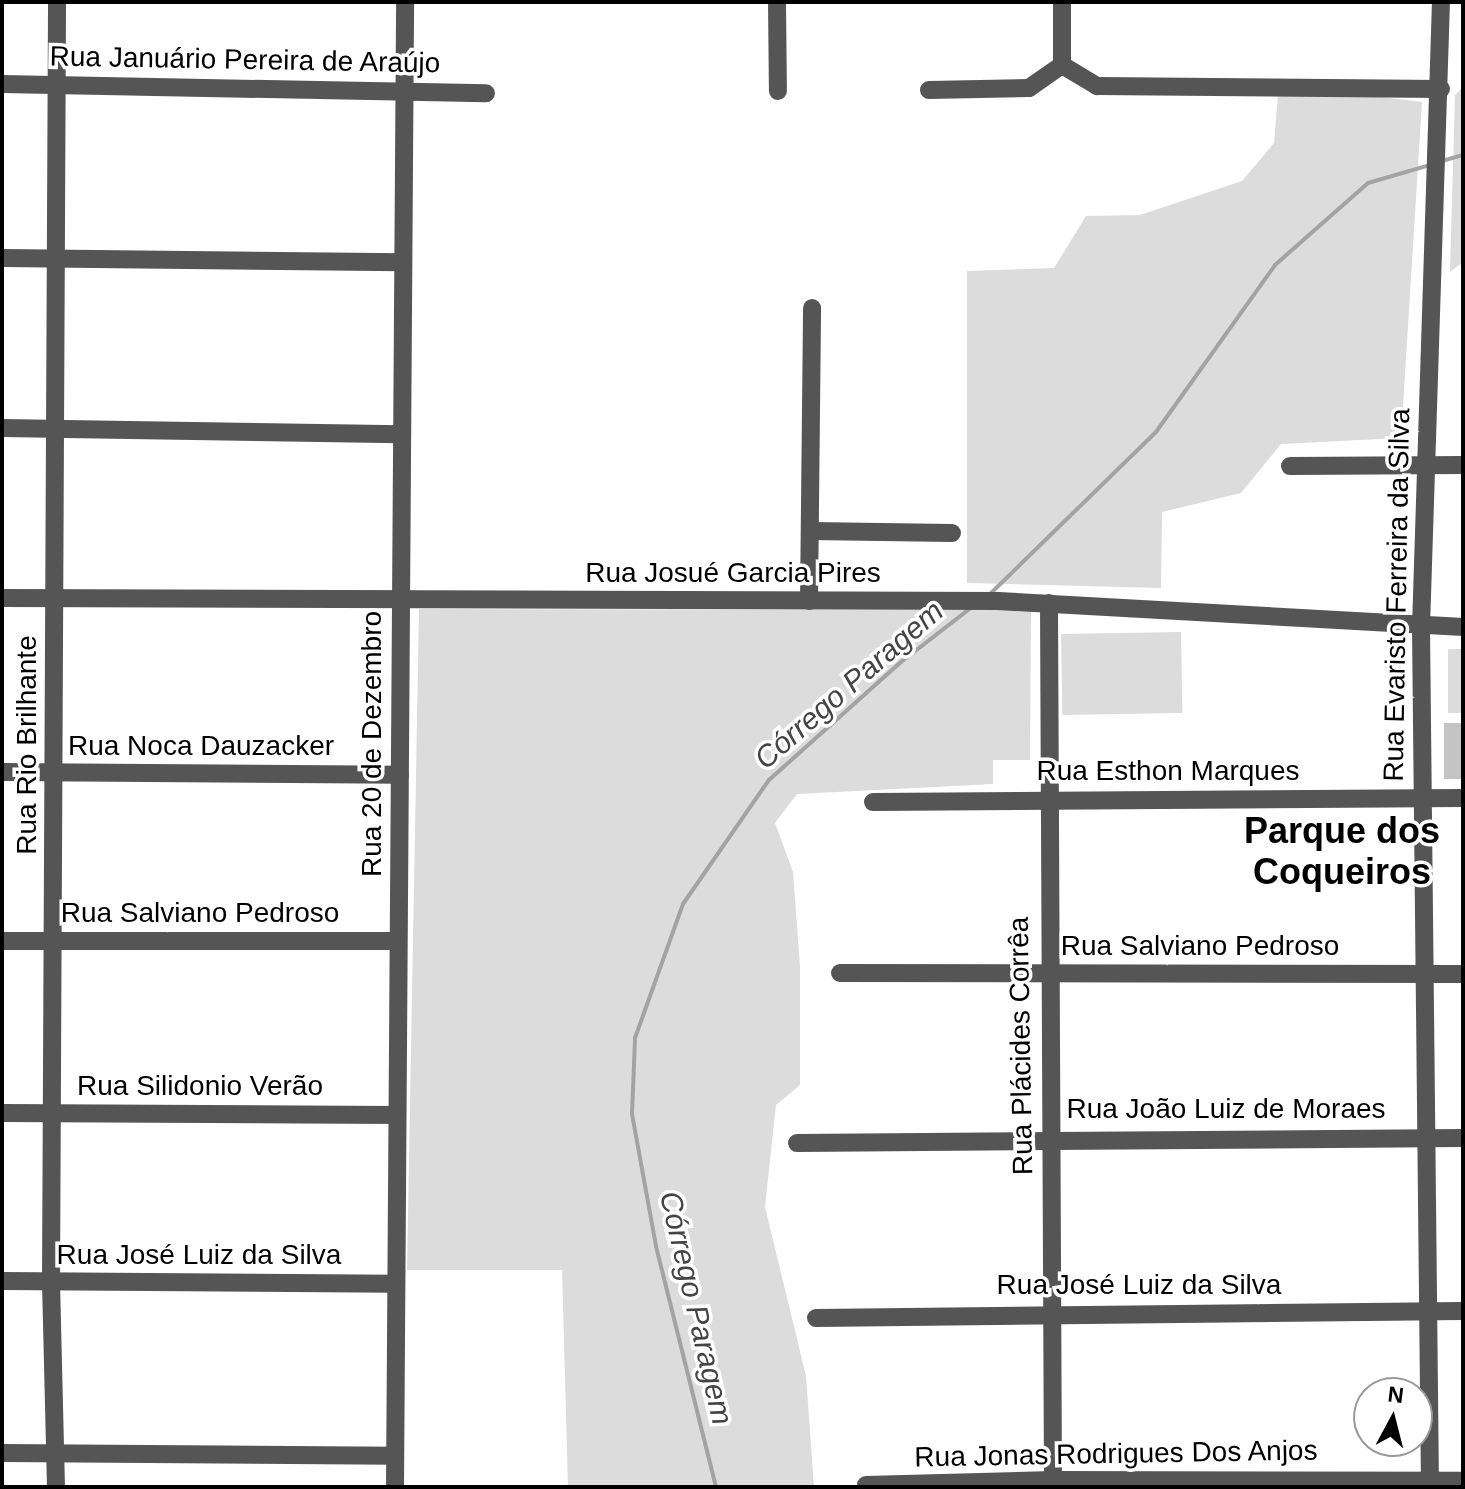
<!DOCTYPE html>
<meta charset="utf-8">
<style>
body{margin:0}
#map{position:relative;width:1465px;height:1489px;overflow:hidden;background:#fff;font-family:Helvetica,sans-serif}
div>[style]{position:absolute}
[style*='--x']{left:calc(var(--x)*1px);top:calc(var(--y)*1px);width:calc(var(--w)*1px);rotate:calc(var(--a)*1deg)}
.green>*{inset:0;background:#dcdcdc;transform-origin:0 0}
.stream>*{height:4px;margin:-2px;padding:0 2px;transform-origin:2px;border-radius:2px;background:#a3a3a3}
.building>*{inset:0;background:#c4c4c4;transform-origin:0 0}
.minor>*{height:18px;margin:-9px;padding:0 9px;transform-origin:9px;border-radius:9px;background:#555}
span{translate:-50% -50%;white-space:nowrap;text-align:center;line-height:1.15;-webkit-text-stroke:7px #fff;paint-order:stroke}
.street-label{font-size:28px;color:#000}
.water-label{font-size:30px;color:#444;font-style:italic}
.district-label{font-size:36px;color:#000;font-weight:700}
.frame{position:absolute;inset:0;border:4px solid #000;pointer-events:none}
.north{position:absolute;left:1353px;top:1377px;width:80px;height:80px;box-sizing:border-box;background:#fff;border:2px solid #999;border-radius:50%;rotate:7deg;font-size:22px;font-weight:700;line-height:32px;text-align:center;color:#000}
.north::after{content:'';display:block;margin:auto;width:28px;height:36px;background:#000;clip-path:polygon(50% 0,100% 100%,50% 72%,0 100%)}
</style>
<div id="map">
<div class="green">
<i style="clip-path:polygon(1463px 87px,1463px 262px,1450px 272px,1455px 95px)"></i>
<i style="clip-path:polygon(1358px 94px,1422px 102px,1401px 438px,1281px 444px,1241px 493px,1162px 512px,1161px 588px,967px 583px,967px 271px,1054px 268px,1086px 216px,1140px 215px,1242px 181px,1274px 143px,1278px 95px)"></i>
<i style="clip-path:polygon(419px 609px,1031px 610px,1030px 760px,993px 760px,993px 784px,797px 794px,775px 823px,793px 872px,800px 966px,800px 1085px,776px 1105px,765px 1207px,806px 1376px,814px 1487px,568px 1487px,562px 1270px,407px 1270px)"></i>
<i style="left:1181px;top:632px;width:81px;height:120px;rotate:89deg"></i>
<i style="left:1448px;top:649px;width:15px;height:64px"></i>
</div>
<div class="stream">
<i style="--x:1442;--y:161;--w:22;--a:-16"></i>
<i style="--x:989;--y:595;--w:233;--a:-44.3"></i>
<i style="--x:1156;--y:432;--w:205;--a:-54.5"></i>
<i style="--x:1275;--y:265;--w:124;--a:-41.4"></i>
<i style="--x:1368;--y:183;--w:65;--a:-16.2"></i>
<i style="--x:716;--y:1487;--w:248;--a:-104"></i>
<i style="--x:656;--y:1246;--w:134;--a:-100.3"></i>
<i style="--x:632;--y:1114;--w:76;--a:-87.7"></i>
<i style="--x:635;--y:1038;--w:142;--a:-70.3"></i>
<i style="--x:683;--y:904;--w:151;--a:-55.3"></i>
<i style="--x:769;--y:780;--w:177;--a:-41.8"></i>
<i style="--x:901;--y:662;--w:90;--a:-37.8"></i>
</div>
<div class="building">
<i style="left:1444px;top:723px;width:19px;height:56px"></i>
</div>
<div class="minor">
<i style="--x:777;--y:2;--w:89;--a:89.4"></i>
<i style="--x:1062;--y:65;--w:41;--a:31"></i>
<i style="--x:1097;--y:86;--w:344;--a:0.5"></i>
<i style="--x:1062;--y:65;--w:63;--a:-90"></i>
<i style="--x:2;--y:84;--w:484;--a:1.1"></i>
<i style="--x:929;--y:90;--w:100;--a:-1.1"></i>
<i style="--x:1029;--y:88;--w:40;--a:-34.9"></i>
<i style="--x:2;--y:258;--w:401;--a:0.6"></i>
<i style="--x:2;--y:428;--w:400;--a:0.9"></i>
<i style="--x:1290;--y:466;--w:173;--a:-0.3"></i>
<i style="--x:810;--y:531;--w:142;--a:0.8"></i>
<i style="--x:2;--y:598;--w:996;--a:0.17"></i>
<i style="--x:998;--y:601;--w:466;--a:3.2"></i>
<i style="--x:809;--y:601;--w:293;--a:-89.4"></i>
<i style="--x:1049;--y:603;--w:884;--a:89.74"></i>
<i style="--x:2;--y:772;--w:398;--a:0.4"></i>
<i style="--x:873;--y:802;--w:590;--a:-0.39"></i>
<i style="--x:2;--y:941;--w:396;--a:0"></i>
<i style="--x:840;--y:973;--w:623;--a:0.09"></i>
<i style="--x:2;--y:1113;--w:395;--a:0.3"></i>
<i style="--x:797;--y:1143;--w:666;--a:-0.43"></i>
<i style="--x:2;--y:1281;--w:394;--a:0.4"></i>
<i style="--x:816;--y:1318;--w:647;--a:-0.62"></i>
<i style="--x:2;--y:1453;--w:393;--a:0.4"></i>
<i style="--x:866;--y:1485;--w:187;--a:-1.5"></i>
<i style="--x:1053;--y:1480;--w:410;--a:0.1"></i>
<i style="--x:56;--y:1487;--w:205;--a:-91.4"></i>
<i style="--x:51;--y:1282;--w:1280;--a:-89.73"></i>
<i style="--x:395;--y:1487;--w:1485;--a:-89.61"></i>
<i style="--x:1430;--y:1487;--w:860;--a:-90.6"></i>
<i style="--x:1421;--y:627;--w:625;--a:-88.17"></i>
</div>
<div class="street-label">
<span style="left:245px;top:60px;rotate:1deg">Rua Januário Pereira de Araújo</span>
<span style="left:733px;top:573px">Rua Josué Garcia Pires</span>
<span style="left:1397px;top:595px;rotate:-89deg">Rua Evaristo Ferreira da Silva</span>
<span style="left:372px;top:744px;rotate:-90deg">Rua 20 de Dezembro</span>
<span style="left:27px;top:745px;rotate:-90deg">Rua Rio Brilhante</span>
<span style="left:201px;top:746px">Rua Noca Dauzacker</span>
<span style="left:1168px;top:771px">Rua Esthon Marques</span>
<span style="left:200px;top:913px">Rua Salviano Pedroso</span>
<span style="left:1200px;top:946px">Rua Salviano Pedroso</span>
<span style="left:1021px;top:1046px;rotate:-91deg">Rua Plácides Corrêa</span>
<span style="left:200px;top:1086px">Rua Silidonio Verão</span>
<span style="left:1226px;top:1109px">Rua João Luiz de Moraes</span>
<span style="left:199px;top:1255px">Rua José Luiz da Silva</span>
<span style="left:1139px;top:1285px">Rua José Luiz da Silva</span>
<span style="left:1116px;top:1454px;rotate:-1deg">Rua Jonas Rodrigues Dos Anjos</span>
</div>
<div class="water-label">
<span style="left:849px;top:685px;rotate:-41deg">Córrego Paragem</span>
<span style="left:696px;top:1308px;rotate:77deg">Córrego Paragem</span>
</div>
<div class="district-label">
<span style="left:1342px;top:851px">Parque dos<br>Coqueiros</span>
</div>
<div class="frame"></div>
<div class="north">N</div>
</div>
